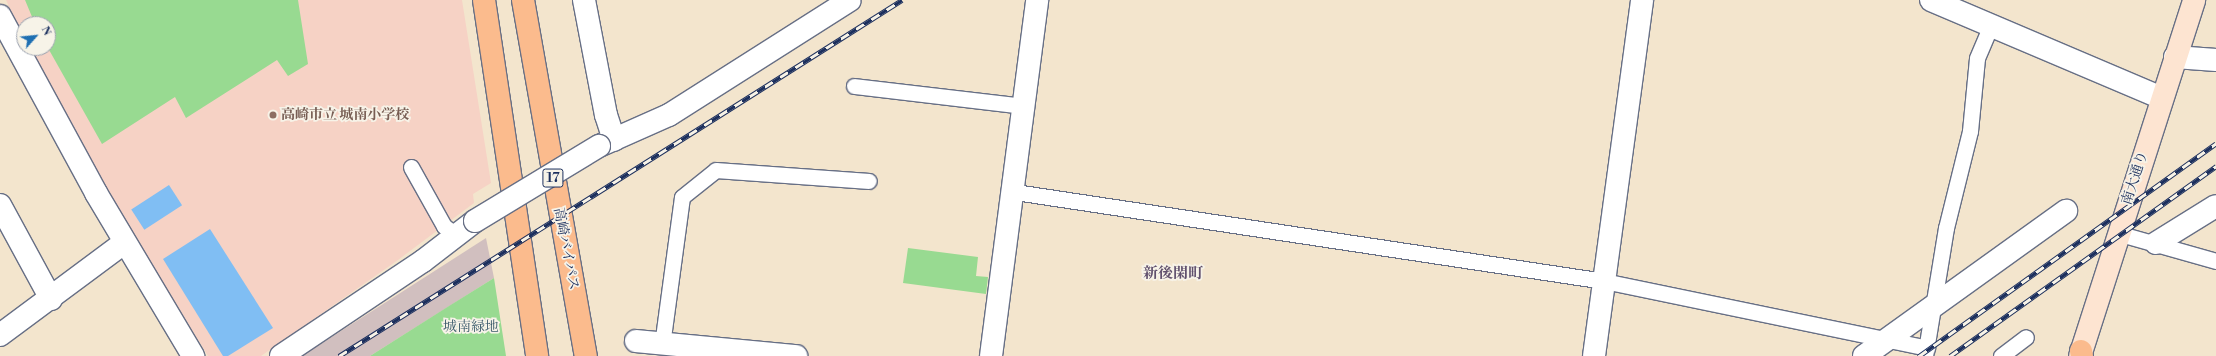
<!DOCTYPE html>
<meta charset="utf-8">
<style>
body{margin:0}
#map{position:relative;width:2216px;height:356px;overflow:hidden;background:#f3e5cd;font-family:"Libre Bodoni","Noto Serif JP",serif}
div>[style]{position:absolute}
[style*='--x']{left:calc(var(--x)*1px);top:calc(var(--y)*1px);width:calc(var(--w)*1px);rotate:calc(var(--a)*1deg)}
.built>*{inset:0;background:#f6d2c5}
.industrial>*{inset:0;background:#d1bfbf}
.green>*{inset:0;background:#98da91}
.water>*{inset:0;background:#80bef3;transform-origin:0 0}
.roads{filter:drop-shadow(1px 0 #676f85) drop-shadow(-1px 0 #676f85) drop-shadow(0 1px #676f85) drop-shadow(0 -1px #676f85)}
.lane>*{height:15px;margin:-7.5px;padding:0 7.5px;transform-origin:7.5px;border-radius:7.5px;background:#fff}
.street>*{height:22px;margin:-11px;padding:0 11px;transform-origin:11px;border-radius:11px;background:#fff}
.secondary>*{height:22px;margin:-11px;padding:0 11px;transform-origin:11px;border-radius:11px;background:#fde4d1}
.primary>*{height:22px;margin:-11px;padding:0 11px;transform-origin:11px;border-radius:11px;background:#fbbb8d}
.highway>*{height:22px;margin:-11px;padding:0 11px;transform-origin:11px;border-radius:11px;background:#fbbb8d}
.rail>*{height:4.5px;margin-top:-2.25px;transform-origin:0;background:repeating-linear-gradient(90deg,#f7f3e8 0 9px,#1b2f5e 0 18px);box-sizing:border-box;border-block:1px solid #1b2f5e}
.bridges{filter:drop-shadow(1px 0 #676f85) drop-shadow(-1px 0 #676f85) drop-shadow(0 1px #676f85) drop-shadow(0 -1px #676f85)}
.street-bridge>*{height:22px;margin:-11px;padding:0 11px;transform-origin:11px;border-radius:11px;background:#fff}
.dots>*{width:11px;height:11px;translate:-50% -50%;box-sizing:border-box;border:2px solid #f7f3e8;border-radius:50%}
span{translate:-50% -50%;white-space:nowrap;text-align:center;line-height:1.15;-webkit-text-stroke:3.5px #f7f3e8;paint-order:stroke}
.shield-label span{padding:1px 3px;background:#f7f3e8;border:1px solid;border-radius:3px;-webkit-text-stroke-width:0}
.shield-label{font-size:13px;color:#1b2f5e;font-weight:700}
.education-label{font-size:14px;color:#785e54;font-weight:700}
.left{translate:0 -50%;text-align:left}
.street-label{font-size:14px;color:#1b2f5e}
.park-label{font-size:14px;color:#3a5a6b}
.neighbourhood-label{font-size:15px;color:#60506d;font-weight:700}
.north{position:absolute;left:16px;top:16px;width:40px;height:40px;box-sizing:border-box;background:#f7f3e8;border:1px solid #9fa5b1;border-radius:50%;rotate:63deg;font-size:11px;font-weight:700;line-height:16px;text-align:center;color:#1b2f5e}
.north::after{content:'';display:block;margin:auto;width:14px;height:18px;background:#1f6fb2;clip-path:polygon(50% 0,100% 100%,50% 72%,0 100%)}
</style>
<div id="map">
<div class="built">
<i style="clip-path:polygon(6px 0,462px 0,491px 183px,473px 194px,474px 203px,398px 260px,261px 356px,208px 356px,111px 198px,28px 48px,48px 48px,48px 24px,24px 24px,24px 40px)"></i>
</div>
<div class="industrial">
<i style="clip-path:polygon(486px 238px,494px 278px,370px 356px,302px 356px)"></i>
</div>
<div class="green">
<i style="clip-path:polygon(25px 0,298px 0,308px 64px,288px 76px,277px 60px,186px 118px,175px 97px,102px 144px,48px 48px,48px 24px,35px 24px)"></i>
<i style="clip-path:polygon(908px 248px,978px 257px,976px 276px,988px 277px,986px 294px,903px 283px)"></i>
<i style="clip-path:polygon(494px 278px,506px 356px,370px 356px,449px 306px)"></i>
</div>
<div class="water">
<i style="left:169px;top:185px;width:24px;height:45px;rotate:57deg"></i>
<i style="clip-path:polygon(210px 229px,273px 328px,228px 356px,223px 356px,163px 259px)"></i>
</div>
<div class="roads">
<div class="lane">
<i style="--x:854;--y:86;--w:170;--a:6.7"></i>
<i style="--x:411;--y:167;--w:68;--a:60.8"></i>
<i style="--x:444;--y:226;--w:14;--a:36"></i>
<i style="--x:1015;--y:192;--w:596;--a:8.59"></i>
<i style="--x:1604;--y:281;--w:330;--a:11.7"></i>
<i style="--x:2117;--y:233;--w:103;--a:15.8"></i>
<i style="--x:662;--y:345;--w:149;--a:-82.3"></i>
<i style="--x:682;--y:197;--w:43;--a:-38.5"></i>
<i style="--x:716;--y:170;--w:153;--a:4.1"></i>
<i style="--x:1925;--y:356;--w:130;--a:-80.7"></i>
<i style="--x:1946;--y:228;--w:100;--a:-76.1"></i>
<i style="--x:1970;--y:131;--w:73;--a:-84.5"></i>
<i style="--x:1977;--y:58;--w:34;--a:-67"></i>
<i style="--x:2001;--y:356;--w:31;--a:-37"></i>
</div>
<div class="street">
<i style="--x:584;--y:0;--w:117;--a:79.2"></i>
<i style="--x:606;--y:115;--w:26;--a:72"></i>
<i style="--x:1931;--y:0;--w:251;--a:23"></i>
<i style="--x:0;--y:16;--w:201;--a:61.5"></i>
<i style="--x:96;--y:193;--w:190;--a:59.2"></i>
<i style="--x:2175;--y:57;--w:41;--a:4.2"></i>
<i style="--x:599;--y:146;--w:77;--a:-23.9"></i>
<i style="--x:669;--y:115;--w:214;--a:-32.4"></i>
<i style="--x:0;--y:205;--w:107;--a:61.5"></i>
<i style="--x:2156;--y:243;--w:70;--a:-31.7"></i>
<i style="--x:0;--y:335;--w:154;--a:-36.6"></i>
<i style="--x:636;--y:341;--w:161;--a:5.4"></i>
<i style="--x:281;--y:356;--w:171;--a:-33.8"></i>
<i style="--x:423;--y:261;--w:66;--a:-37.6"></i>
<i style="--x:991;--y:356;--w:359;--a:-82.6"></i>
<i style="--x:1594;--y:356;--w:359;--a:-82.3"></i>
<i style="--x:1864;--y:356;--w:249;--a:-35.7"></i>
</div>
<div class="secondary">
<i style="--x:2080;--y:356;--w:374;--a:-72.2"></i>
</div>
<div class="primary">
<i style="--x:2081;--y:351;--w:5;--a:79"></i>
</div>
<div class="highway">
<i style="--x:484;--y:0;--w:360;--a:81.5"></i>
<i style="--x:523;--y:0;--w:362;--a:80"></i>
</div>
</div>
<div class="rail">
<i style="--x:339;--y:356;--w:666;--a:-32.31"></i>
<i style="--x:1919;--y:356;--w:365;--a:-35.6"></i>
<i style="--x:1950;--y:356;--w:327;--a:-35.5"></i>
</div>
<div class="bridges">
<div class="street-bridge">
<i style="--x:475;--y:221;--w:145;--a:-31.2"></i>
</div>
</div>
<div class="dots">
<i style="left:273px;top:115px;background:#8d6e63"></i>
</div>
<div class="shield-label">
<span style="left:553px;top:178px">17</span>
</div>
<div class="education-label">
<span class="left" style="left:281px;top:115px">高崎市立 城南小学校</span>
</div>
<div class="street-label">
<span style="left:2135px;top:178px;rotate:-72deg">南大通り</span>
<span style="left:566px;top:249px;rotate:79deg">高崎バイパス</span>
</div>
<div class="park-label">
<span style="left:471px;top:327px">城南緑地</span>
</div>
<div class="neighbourhood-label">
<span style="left:1173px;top:274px">新後閑町</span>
</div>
<div class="north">N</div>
</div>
